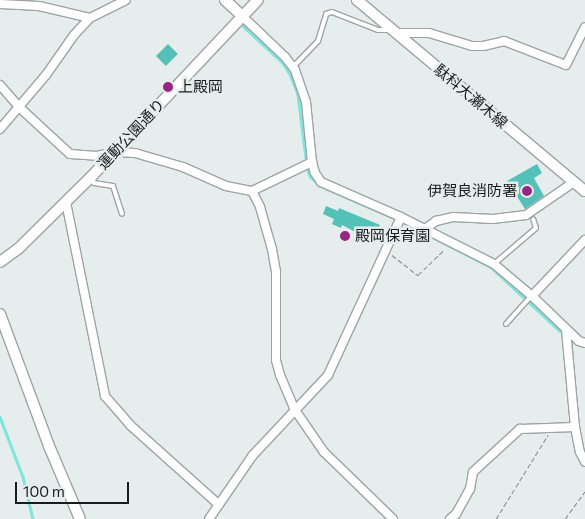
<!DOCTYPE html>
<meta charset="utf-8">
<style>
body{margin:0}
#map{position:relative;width:585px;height:519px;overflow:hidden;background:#e5eeec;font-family:Commissioner,"Noto Sans JP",sans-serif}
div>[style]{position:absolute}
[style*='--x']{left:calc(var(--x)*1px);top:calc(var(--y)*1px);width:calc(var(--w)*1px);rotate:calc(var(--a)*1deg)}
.stream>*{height:2.5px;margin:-1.25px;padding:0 1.25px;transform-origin:1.25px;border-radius:1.25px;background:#7ae6dc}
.building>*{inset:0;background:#52c1b7;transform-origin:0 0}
.path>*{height:1px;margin-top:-0.5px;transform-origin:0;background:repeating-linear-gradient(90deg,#818786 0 5px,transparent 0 7.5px)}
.roads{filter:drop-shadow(1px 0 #9da5a4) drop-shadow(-1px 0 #9da5a4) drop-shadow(0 1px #9da5a4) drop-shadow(0 -1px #9da5a4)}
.lane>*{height:4px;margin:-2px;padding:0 2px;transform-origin:2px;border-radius:2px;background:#fff}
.street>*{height:8px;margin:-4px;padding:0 4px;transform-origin:4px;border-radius:4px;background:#fff}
.secondary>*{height:10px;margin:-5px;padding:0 5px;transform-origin:5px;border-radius:5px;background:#fff}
.dots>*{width:14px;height:14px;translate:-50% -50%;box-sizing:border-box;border:2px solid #e5eeec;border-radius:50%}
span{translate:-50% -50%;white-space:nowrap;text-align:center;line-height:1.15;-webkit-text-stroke:5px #e5eeec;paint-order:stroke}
.poi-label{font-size:15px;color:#191c1c}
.left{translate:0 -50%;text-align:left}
.right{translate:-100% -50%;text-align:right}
.street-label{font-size:15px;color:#191c1c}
.scale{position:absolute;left:15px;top:482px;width:114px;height:22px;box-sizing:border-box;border:2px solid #191c1c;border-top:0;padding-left:6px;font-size:15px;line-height:18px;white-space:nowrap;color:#191c1c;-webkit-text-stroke:4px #e5eeec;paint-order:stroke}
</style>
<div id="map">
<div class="stream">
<i style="--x:243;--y:26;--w:54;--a:42.8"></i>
<i style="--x:283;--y:63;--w:15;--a:58"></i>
<i style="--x:291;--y:76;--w:19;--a:69"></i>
<i style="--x:298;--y:94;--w:64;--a:82.9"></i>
<i style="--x:307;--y:168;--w:9;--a:69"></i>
<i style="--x:310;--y:176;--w:14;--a:45"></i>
<i style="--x:325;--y:188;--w:75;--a:23.5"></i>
<i style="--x:405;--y:223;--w:97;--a:27.1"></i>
<i style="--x:491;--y:267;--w:94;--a:42.8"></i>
<i style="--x:571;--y:341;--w:11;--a:85"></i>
<i style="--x:0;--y:417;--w:64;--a:69"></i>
<i style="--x:23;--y:477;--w:43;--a:76.6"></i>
</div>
<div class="building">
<i style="left:168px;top:44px;width:14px;height:17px;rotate:45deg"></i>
<i style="clip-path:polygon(537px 164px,542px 173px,534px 178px,544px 196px,525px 209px,507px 181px)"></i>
<i style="clip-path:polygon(326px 206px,338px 211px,339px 208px,380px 225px,373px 241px,342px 225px,341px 228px,332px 224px,334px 219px,323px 214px)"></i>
</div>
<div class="path">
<i style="--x:392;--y:255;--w:33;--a:38"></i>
<i style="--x:418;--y:275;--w:37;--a:-44"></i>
<i style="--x:496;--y:519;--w:99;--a:-58.2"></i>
<i style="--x:565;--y:519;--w:34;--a:-54"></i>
</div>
<div class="roads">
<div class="lane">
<i style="--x:293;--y:67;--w:36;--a:-46"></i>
<i style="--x:318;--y:41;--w:28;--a:-73"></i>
<i style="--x:326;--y:14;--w:6;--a:-18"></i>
<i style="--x:332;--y:12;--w:49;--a:21.4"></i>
<i style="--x:378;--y:30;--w:12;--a:0"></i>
<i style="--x:92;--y:178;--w:5;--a:68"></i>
<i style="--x:94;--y:183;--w:19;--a:9"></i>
<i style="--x:113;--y:186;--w:29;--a:72"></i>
<i style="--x:494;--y:264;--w:55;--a:-40.6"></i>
<i style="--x:536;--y:228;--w:9;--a:-108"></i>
<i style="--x:506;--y:324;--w:38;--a:-48"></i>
</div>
<div class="street">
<i style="--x:0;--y:4;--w:39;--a:3"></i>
<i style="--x:39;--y:6;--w:52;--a:13.2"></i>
<i style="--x:242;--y:16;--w:59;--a:43.6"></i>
<i style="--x:285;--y:57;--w:16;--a:52"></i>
<i style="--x:295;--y:70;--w:34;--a:71"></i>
<i style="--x:306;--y:102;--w:60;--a:84.3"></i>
<i style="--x:312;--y:162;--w:11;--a:75"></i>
<i style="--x:315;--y:173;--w:11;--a:56"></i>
<i style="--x:321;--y:182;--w:87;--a:23.6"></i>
<i style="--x:401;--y:217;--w:104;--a:26.8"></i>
<i style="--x:494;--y:264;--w:50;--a:40.1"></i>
<i style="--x:532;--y:296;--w:65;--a:43.8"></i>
<i style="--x:579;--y:341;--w:6;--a:18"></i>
<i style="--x:397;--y:33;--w:32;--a:0"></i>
<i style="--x:429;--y:33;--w:45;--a:16.8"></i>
<i style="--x:472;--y:46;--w:11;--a:0"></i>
<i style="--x:483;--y:46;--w:22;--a:-13"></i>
<i style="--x:504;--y:41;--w:66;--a:21.2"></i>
<i style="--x:566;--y:65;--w:42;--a:-63.4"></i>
<i style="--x:0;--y:85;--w:29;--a:49"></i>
<i style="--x:19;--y:107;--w:69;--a:42.7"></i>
<i style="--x:70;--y:154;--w:27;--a:4"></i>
<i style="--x:97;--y:156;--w:17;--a:-13"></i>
<i style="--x:114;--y:152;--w:21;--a:3"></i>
<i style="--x:135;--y:153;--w:50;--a:16.3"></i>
<i style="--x:183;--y:167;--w:47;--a:23.8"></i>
<i style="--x:226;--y:186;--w:26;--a:11"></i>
<i style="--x:252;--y:191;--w:67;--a:-25.8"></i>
<i style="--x:0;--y:129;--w:71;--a:-49.6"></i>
<i style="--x:46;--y:75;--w:49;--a:-55"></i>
<i style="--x:74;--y:35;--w:23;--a:-47"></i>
<i style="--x:90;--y:18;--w:40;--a:-26.6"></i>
<i style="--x:252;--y:191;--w:18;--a:63"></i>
<i style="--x:260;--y:207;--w:44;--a:74.1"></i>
<i style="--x:272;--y:249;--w:23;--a:80"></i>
<i style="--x:276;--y:272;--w:88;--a:90"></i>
<i style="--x:276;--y:360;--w:16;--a:75"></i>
<i style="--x:280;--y:375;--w:38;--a:67"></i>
<i style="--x:295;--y:410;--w:51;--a:55.4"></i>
<i style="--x:324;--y:452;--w:96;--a:44.2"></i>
<i style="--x:66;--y:202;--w:198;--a:78.6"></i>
<i style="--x:105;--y:396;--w:38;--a:49"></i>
<i style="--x:130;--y:425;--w:118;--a:41.9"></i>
<i style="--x:425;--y:229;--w:14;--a:-36"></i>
<i style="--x:436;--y:221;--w:17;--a:-13"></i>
<i style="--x:453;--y:217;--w:40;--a:2.9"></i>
<i style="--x:493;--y:219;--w:33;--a:-7"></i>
<i style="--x:526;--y:215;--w:58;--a:-34.5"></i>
<i style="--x:532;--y:296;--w:77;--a:-46.6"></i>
<i style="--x:566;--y:330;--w:97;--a:84.7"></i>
<i style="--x:575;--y:427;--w:25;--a:79"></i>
<i style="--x:580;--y:452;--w:11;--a:63"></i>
<i style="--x:209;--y:519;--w:78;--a:-55.5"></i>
<i style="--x:253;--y:455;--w:110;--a:-46.8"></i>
<i style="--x:328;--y:375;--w:174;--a:-65.2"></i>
<i style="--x:450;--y:519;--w:8;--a:-40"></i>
<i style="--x:456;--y:514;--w:29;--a:-61"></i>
<i style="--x:470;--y:489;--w:17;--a:-80"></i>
<i style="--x:473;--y:472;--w:64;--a:-42.5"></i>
<i style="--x:520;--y:429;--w:55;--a:-2.1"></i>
</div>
<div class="secondary">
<i style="--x:225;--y:0;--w:23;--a:43"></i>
<i style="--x:357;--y:0;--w:297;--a:40"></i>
<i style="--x:0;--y:262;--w:22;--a:-36"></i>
<i style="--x:18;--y:249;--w:103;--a:-44.6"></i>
<i style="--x:91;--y:177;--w:243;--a:-46.7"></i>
<i style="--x:0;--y:314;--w:141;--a:69.6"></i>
<i style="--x:49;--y:446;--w:79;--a:67"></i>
</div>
</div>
<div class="dots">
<i style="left:168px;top:87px;background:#992481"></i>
<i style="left:527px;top:191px;background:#992481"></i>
<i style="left:345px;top:236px;background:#992481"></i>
</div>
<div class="poi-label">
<span class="left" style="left:178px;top:87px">上殿岡</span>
<span class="right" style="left:517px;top:191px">伊賀良消防署</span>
<span class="left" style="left:355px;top:236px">殿岡保育園</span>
</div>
<div class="street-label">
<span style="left:471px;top:96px;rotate:40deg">駄科大瀬木線</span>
<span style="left:131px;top:134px;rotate:-47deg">運動公園通り</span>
</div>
<div class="scale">100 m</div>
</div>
